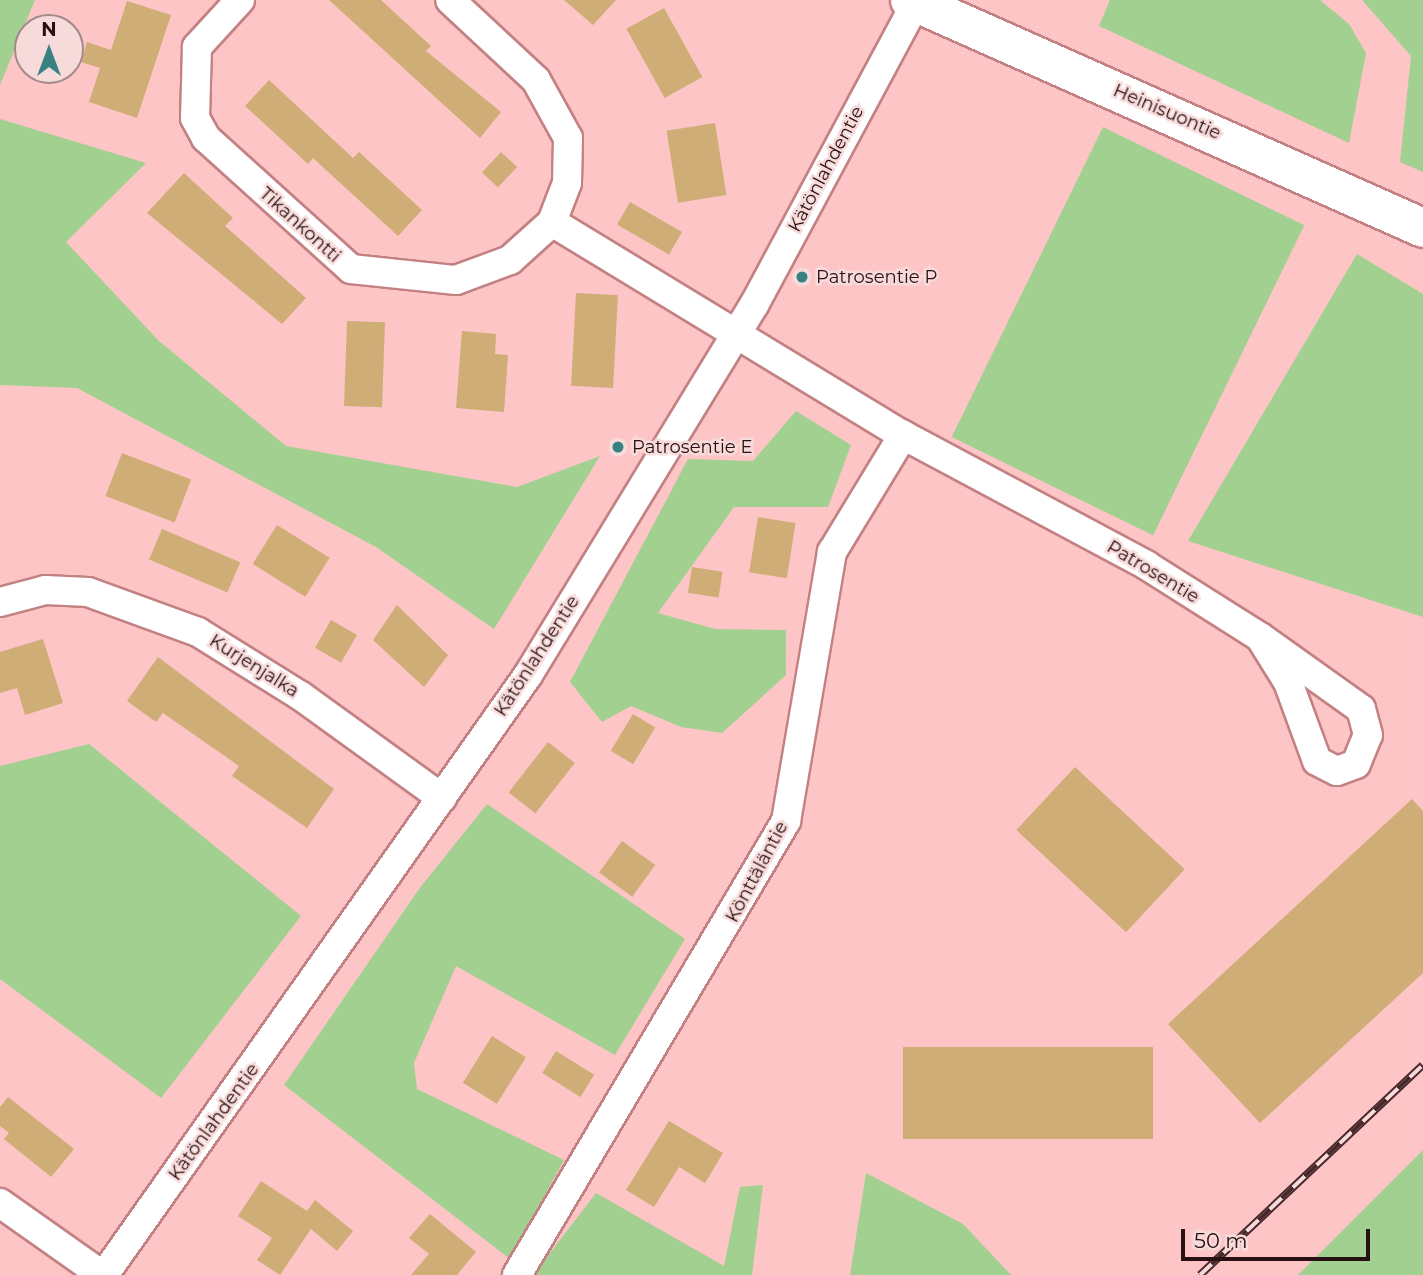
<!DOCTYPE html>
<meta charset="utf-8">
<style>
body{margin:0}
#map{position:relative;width:1423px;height:1275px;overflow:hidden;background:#fdc5c5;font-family:Montserrat,sans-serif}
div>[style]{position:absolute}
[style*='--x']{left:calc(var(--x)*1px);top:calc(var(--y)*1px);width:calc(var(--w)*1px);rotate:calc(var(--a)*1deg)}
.green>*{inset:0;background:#a1d090;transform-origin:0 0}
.building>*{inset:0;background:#cfad77;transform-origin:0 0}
.roads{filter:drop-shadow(2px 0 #c38183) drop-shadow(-2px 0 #c38183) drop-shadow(0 2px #c38183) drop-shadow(0 -2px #c38183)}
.street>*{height:28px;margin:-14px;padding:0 14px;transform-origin:14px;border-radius:14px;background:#fff}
.secondary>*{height:38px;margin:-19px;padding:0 19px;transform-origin:19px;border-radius:19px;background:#fff}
.rail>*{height:8px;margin-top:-4px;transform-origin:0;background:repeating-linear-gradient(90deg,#f7dada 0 16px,#47292b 0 32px);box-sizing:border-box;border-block:2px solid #47292b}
.dots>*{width:19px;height:19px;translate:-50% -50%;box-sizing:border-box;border:4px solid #f7dada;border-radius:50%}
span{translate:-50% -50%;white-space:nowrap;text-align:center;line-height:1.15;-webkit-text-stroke:5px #f7dada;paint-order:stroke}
.street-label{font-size:18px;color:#280f11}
.poi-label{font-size:18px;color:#280f11}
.left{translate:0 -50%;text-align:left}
.north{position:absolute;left:14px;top:14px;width:70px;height:70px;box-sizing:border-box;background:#f7dada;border:2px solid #a4898a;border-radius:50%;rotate:0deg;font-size:19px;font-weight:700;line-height:28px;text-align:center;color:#280f11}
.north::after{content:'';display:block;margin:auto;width:24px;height:32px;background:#388183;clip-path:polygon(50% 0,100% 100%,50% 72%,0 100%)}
.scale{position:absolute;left:1181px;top:1229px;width:189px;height:32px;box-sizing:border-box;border:4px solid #280f11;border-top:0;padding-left:9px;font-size:21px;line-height:24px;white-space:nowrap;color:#280f11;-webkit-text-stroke:5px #f7dada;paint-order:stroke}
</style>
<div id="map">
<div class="green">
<i style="clip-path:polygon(0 0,35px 0,0 85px)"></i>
<i style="clip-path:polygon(1110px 0,1320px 0,1349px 24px,1366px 53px,1349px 143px,1099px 26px)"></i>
<i style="clip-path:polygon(1362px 0,1423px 0,1423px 172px,1400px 162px,1411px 56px)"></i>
<i style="clip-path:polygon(0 119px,146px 163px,66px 242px,159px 341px,286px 446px,517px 487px,600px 456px,494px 629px,376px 547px,77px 388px,0 385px)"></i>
<i style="left:1103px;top:127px;width:224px;height:345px;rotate:26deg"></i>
<i style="clip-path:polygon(1357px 254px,1423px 294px,1423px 617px,1188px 541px)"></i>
<i style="clip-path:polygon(796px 411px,851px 445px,828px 507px,734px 507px,658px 613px,715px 629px,786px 630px,786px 675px,722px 733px,681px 727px,631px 706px,602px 722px,570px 682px,688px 459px,753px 461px)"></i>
<i style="clip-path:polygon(89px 744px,301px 916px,161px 1098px,0 979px,0 766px)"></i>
<i style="clip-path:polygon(487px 804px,685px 939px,615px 1055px,456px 966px,414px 1063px,417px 1089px,564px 1160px,510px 1259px,284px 1085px,419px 889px)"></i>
<i style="clip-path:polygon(1423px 1150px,1423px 1275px,1298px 1275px)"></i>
<i style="clip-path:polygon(866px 1173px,963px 1224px,1011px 1275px,850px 1275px)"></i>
<i style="clip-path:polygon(763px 1185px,752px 1275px,533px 1275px,596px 1193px,724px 1266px,740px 1187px)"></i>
</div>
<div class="building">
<i style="clip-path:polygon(329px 0,381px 0,431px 46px,426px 51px,501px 112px,480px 138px)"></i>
<i style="clip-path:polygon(564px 0,616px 0,593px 25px)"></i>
<i style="clip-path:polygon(127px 1px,171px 15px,137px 118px,89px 102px,100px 68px,81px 62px,87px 42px,111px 50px)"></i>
<i style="left:664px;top:8px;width:79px;height:43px;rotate:61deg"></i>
<i style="clip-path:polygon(269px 80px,353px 158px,359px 152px,422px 210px,398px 236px,313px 158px,308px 164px,245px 106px)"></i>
<i style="left:715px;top:123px;width:73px;height:49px;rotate:81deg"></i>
<i style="left:501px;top:152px;width:22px;height:28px;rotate:43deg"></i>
<i style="clip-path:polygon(184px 173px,233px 218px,225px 226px,306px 298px,282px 324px,147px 213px)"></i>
<i style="left:630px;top:202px;width:60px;height:26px;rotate:30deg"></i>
<i style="left:576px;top:293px;width:42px;height:93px;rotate:3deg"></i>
<i style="left:347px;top:321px;width:38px;height:85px;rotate:2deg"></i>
<i style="clip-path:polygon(462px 331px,496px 334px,495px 354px,508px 355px,504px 412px,456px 408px)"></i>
<i style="left:122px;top:453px;width:74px;height:46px;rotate:21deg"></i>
<i style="left:758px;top:517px;width:38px;height:56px;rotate:9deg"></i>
<i style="left:277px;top:525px;width:62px;height:46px;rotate:32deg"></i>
<i style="left:162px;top:529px;width:85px;height:33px;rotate:23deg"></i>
<i style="left:692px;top:567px;width:31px;height:26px;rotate:9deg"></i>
<i style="clip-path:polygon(397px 605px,448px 655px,424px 687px,373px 640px)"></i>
<i style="left:331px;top:620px;width:30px;height:32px;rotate:30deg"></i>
<i style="clip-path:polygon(43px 639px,63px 703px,25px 715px,17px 688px,0 693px,0 652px)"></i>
<i style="clip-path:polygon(158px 657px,334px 789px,307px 828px,232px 776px,239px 766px,163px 713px,156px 722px,127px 701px)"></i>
<i style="left:633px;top:714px;width:26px;height:43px;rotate:31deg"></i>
<i style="left:548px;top:742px;width:34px;height:64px;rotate:38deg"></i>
<i style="left:1075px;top:767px;width:150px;height:86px;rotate:43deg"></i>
<i style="clip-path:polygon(1412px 799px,1423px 811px,1423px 973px,1260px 1123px,1168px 1024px)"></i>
<i style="left:622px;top:841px;width:41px;height:39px;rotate:36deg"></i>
<i style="left:492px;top:1036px;width:40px;height:55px;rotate:32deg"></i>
<i style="left:903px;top:1047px;width:250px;height:92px"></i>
<i style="left:556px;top:1051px;width:45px;height:26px;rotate:32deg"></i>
<i style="clip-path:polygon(8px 1097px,74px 1149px,51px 1177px,4px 1139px,9px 1133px,0 1126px,0 1107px)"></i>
<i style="clip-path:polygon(669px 1121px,723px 1153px,705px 1183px,679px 1167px,654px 1207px,626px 1190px)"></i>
<i style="clip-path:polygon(261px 1181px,307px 1211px,315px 1200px,353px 1231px,337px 1251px,311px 1229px,280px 1275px,257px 1260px,272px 1238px,238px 1216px)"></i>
<i style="clip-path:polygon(430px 1214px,476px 1252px,457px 1275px,411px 1275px,429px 1254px,409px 1238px)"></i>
</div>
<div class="roads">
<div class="street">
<i style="--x:240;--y:0;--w:64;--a:132.5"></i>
<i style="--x:197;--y:47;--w:71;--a:91.6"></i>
<i style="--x:195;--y:118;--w:23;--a:61"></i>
<i style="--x:206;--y:138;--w:195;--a:42.1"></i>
<i style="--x:351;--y:269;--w:106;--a:6"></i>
<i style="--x:456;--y:280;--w:58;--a:-20.3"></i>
<i style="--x:510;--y:260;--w:57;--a:-42.1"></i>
<i style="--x:552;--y:222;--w:42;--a:-69"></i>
<i style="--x:567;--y:183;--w:45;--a:-88.7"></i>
<i style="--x:568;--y:138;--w:66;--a:-118.9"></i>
<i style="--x:536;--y:80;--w:117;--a:-137.1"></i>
<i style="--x:552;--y:222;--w:411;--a:31.3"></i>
<i style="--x:903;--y:435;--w:276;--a:28.1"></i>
<i style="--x:1146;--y:565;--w:135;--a:32.3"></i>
<i style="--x:1260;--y:637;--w:53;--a:58.1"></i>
<i style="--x:1288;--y:682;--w:84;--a:69.8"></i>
<i style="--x:1317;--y:761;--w:22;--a:27"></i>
<i style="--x:1337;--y:771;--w:20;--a:-20"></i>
<i style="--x:1356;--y:764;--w:31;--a:-68"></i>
<i style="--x:1368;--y:735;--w:27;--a:-105"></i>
<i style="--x:1361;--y:709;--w:124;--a:-144.5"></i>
<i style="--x:0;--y:602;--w:47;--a:-14.9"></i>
<i style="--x:45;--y:590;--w:43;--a:2.7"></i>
<i style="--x:88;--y:592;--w:117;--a:20"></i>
<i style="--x:198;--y:632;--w:121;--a:31.9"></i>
<i style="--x:301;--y:696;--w:174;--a:35.9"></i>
<i style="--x:0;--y:1203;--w:125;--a:35.2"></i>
<i style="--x:104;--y:1275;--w:735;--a:-54.75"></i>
<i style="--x:528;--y:675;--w:434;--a:-58.6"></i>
<i style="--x:754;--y:305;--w:343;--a:-61.8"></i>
<i style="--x:517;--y:1275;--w:528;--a:-59.35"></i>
<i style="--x:786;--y:821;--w:273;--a:-80.3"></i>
<i style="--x:832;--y:552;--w:137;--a:-58.7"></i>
</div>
<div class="secondary">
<i style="--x:910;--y:0;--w:561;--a:23.96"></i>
</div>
</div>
<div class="rail">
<i style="--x:1200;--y:1275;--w:306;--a:-43.3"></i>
</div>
<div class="dots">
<i style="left:802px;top:277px;background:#388183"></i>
<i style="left:618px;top:447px;background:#388183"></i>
</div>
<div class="street-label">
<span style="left:1167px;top:112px;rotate:23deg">Heinisuontie</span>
<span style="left:826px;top:169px;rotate:-62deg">Kätönlahdentie</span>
<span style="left:300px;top:225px;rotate:42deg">Tikankontti</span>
<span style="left:1153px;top:572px;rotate:31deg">Patrosentie</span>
<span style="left:537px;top:656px;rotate:-57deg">Kätönlahdentie</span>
<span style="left:254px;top:666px;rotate:32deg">Kurjenjalka</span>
<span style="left:757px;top:872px;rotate:-62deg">Könttäläntie</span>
<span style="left:214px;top:1122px;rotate:-54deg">Kätönlahdentie</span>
</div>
<div class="poi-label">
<span class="left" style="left:816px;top:277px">Patrosentie P</span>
<span class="left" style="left:632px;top:447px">Patrosentie E</span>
</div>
<div class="north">N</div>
<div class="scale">50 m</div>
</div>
